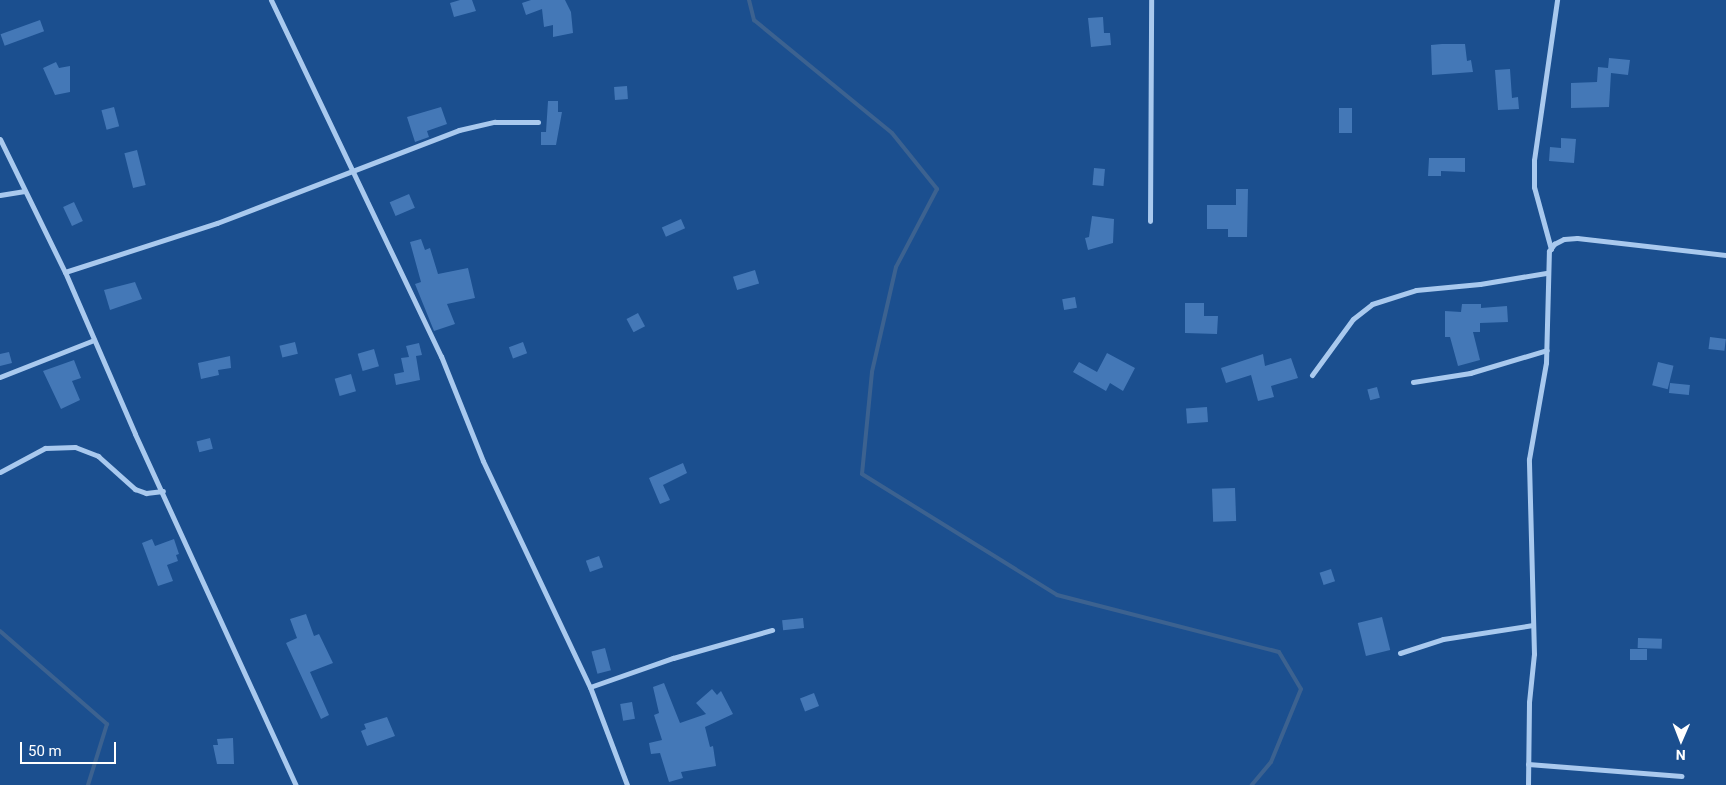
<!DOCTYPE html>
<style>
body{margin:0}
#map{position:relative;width:1726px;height:785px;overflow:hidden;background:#1b4f8f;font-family:Roboto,sans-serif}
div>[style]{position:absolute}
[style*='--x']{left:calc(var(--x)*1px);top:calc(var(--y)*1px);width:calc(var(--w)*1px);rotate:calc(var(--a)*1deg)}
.stream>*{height:4px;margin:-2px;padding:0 2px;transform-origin:2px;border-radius:2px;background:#3c6290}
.building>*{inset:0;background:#4478b7;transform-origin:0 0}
.street>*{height:5px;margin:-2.5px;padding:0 2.5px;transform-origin:2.5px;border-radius:2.5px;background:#a9c9ee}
span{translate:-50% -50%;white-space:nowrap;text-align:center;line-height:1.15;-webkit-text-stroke:4px #1b4f8f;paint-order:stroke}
.north{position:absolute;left:1656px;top:715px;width:50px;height:50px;-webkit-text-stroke:4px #1b4f8f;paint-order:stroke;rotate:181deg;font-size:14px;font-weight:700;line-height:20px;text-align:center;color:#fff}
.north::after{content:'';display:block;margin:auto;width:18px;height:22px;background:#fff;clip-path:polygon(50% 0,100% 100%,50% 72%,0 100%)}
.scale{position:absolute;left:20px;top:742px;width:96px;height:22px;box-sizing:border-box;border:2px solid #fff;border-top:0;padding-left:6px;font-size:15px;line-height:18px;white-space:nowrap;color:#fff;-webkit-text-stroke:4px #1b4f8f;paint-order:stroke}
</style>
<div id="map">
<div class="stream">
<i style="--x:749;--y:0;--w:21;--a:76"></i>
<i style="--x:754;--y:20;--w:178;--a:39.3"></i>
<i style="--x:892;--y:133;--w:72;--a:51.2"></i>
<i style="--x:937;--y:189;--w:88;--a:117.7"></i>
<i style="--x:896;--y:267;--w:108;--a:102.9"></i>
<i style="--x:872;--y:372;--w:102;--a:95.6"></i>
<i style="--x:862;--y:474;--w:229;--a:31.8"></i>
<i style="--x:1057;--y:595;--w:229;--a:14.4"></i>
<i style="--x:1279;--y:652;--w:43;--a:59.3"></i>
<i style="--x:1301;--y:689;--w:79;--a:112.3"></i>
<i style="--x:1271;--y:762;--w:30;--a:130"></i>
<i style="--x:0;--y:631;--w:142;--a:41"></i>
<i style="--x:107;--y:724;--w:64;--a:107.3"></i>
</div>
<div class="building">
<i style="clip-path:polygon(460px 0,472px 0,476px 11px,454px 17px,450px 3px)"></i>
<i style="clip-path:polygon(531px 0,565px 0,571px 12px,573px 33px,553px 37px,553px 25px,544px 27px,542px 9px,526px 15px,522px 3px)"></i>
<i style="clip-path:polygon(1103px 17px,1104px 33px,1110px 33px,1111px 45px,1091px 47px,1088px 18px)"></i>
<i style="left:40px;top:20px;width:12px;height:42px;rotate:70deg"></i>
<i style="clip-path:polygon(1442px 44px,1465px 44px,1467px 61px,1471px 60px,1473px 72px,1432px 75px,1431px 45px)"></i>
<i style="clip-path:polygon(1609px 58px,1630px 60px,1628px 75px,1611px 73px,1609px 107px,1571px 108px,1571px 83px,1597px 82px,1598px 67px,1608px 68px)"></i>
<i style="clip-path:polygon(56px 62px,59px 68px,70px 66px,70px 92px,55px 95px,43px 68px)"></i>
<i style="clip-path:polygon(1510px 69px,1512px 98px,1518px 97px,1519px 109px,1498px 110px,1495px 70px)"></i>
<i style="left:627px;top:86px;width:13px;height:13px;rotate:86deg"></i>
<i style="clip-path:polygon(548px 101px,558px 101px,558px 112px,562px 112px,556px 145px,541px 145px,541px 132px,546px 132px)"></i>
<i style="left:114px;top:107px;width:20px;height:13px;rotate:75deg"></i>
<i style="clip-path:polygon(441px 107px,447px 124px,427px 131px,429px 137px,415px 142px,407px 117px)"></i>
<i style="left:1352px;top:108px;width:25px;height:13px;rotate:90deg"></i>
<i style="clip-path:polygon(1561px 138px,1576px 139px,1574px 163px,1549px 161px,1550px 147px,1561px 148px)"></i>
<i style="left:137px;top:150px;width:36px;height:13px;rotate:76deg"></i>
<i style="clip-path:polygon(1429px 158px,1465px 158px,1465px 172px,1441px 171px,1441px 176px,1428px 176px)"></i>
<i style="left:1094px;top:168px;width:11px;height:17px;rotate:5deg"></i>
<i style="clip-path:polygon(1236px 189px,1248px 189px,1247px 237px,1228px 237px,1228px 229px,1207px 229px,1207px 205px,1236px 205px)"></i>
<i style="left:409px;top:194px;width:15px;height:21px;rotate:67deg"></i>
<i style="left:74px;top:202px;width:21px;height:12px;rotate:65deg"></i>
<i style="clip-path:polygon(1092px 216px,1114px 219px,1113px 243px,1088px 250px,1085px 238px,1089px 237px)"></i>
<i style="left:681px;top:219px;width:10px;height:21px;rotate:66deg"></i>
<i style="clip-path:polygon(421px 239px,425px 250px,430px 248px,438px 274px,468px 268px,475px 298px,447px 304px,455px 324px,434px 331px,415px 284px,421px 282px,410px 242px)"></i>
<i style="left:755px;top:270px;width:14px;height:23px;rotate:73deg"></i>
<i style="clip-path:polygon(135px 282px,142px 299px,110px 310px,104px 290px)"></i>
<i style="left:1075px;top:297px;width:11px;height:13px;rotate:80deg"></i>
<i style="clip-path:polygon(1185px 303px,1204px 303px,1204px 316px,1218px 316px,1217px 334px,1185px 333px)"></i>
<i style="clip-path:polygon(1462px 304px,1481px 304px,1481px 308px,1507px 306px,1508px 322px,1480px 323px,1480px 332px,1473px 332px,1480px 360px,1458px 366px,1450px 337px,1445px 337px,1445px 311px,1461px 312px)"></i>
<i style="left:638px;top:313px;width:15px;height:13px;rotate:62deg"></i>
<i style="left:1710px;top:337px;width:16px;height:12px;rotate:7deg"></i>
<i style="left:295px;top:342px;width:12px;height:16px;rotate:76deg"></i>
<i style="left:523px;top:342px;width:12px;height:15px;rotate:70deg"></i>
<i style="clip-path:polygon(419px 343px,422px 355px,416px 356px,420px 380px,396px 385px,394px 374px,404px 372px,401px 358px,409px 357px,406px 346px)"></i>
<i style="left:374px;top:349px;width:18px;height:17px;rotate:74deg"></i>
<i style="clip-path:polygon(9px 352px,12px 363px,0 366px,0 354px)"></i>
<i style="clip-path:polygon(1107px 353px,1135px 368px,1123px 391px,1110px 383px,1106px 391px,1073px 372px,1079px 362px,1097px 372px)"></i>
<i style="clip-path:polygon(1263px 354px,1265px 366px,1291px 358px,1298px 378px,1271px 386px,1274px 397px,1258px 401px,1251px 375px,1226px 383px,1221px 368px)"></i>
<i style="clip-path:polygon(230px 356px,231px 368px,218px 370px,219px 375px,201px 379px,198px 363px)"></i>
<i style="clip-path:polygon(74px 360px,81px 378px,72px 381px,80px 400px,61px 409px,43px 371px)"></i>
<i style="left:1658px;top:362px;width:16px;height:24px;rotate:14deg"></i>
<i style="left:351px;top:374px;width:18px;height:17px;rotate:74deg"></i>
<i style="left:1670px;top:383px;width:20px;height:10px;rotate:6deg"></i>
<i style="left:1377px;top:387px;width:11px;height:10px;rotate:75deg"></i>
<i style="left:1207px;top:407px;width:15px;height:21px;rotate:86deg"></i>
<i style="left:210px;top:438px;width:11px;height:14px;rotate:75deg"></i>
<i style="clip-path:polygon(683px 463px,687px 473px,663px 485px,670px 500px,660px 504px,649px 478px)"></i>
<i style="left:1235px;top:488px;width:33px;height:23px;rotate:88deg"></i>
<i style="clip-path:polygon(152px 539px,155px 546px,174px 539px,179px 554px,176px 555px,178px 561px,167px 565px,173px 581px,158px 586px,142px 543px)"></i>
<i style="left:599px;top:556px;width:12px;height:14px;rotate:70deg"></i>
<i style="left:1331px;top:569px;width:13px;height:12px;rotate:72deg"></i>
<i style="clip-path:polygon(306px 614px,314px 636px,319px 634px,333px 663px,310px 672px,329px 715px,321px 719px,286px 643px,297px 638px,290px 619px)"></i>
<i style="left:1382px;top:617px;width:34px;height:25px;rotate:76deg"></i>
<i style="left:803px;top:618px;width:10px;height:21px;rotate:84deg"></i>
<i style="left:1638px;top:638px;width:24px;height:10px;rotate:2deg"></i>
<i style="left:605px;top:648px;width:23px;height:14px;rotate:75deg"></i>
<i style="left:1630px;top:649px;width:17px;height:11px"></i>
<i style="clip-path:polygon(664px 683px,680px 723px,706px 714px,696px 703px,712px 689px,717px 695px,721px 691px,733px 714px,705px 727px,710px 747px,713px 746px,716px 766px,681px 772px,683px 778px,669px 782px,660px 753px,651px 754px,649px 743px,662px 740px,654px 715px,659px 713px,653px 687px)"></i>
<i style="left:814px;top:693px;width:14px;height:15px;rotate:69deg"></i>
<i style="left:632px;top:702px;width:17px;height:12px;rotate:80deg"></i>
<i style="clip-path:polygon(387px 717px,395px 736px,367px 746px,361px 731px,366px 729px,364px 724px)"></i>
<i style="clip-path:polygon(233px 738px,234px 764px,217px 764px,213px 745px,218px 745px,217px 739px)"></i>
</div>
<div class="street">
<i style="--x:271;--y:0;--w:395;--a:64.5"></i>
<i style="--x:441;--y:356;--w:113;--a:68.2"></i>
<i style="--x:483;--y:461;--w:250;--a:64.7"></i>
<i style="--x:590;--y:687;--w:105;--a:69.3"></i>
<i style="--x:0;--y:139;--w:148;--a:64"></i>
<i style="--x:65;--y:272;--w:176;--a:66.6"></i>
<i style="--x:135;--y:434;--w:386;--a:65.4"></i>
<i style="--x:0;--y:195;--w:25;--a:-9"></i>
<i style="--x:1150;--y:221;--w:221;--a:-89.7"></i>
<i style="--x:1551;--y:249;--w:64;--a:-105.3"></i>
<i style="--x:1534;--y:187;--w:27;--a:-90"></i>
<i style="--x:1534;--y:160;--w:162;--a:-81.8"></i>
<i style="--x:65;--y:272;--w:160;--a:-17.9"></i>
<i style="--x:217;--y:223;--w:259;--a:-21"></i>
<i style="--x:459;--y:130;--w:37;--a:-13"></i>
<i style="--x:495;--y:122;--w:43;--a:0"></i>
<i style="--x:1312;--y:375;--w:69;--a:-53.8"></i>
<i style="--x:1353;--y:319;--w:24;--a:-38"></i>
<i style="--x:1372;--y:304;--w:46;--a:-17.7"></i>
<i style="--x:1416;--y:290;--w:64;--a:-5.4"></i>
<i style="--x:1480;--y:284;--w:67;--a:-9.5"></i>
<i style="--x:0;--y:377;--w:101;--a:-21.5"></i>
<i style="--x:1413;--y:382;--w:58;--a:-9"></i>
<i style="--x:1470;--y:373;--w:80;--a:-16.6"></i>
<i style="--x:0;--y:472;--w:51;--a:-28.1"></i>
<i style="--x:45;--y:448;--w:30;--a:-2"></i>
<i style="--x:75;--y:447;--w:25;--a:21"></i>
<i style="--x:98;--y:456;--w:50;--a:41.7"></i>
<i style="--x:135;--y:489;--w:12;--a:20"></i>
<i style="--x:146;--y:493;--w:17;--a:-7"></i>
<i style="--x:1400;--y:653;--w:45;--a:-18"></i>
<i style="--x:1443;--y:639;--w:91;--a:-8.8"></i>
<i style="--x:590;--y:687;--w:88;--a:-19.3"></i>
<i style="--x:673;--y:658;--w:103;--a:-15.8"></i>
<i style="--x:1528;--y:764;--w:154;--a:4.5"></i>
<i style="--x:1528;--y:785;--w:83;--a:-89.3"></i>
<i style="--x:1529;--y:702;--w:48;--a:-84.1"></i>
<i style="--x:1534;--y:654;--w:195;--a:-91.5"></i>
<i style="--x:1529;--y:459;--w:97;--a:-80"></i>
<i style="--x:1546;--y:363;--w:112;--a:-88.5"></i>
<i style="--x:1549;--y:251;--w:9;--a:-54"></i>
<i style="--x:1554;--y:244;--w:11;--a:-27"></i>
<i style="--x:1564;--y:239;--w:13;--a:-4"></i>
<i style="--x:1577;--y:238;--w:150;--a:6.5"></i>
</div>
<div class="north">N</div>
<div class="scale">50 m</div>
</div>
